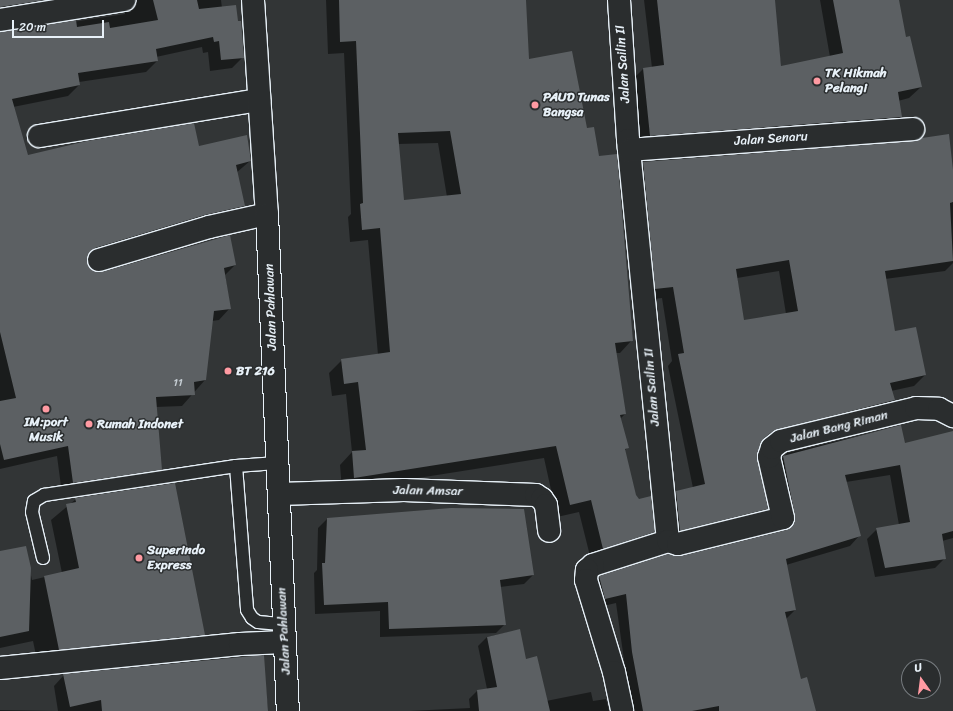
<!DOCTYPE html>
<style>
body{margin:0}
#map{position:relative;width:953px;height:711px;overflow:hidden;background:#323536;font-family:Sriracha,sans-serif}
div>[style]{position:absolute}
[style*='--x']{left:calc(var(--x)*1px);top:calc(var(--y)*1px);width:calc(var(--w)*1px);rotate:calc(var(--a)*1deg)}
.shadow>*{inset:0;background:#0007}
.building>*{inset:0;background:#5c6063}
.roads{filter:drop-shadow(1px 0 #e8f1f8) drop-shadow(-1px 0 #e8f1f8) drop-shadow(0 1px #e8f1f8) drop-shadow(0 -1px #e8f1f8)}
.lane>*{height:12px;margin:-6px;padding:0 6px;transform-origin:6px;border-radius:6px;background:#2a2d2e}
.street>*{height:22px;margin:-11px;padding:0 11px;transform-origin:11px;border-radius:11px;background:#2a2d2e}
.secondary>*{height:22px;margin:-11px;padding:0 11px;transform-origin:11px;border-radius:11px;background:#2a2d2e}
.dots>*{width:11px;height:11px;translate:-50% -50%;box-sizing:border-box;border:2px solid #2a2d2e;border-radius:50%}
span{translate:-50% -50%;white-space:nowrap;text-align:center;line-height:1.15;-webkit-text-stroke:3px #2a2d2e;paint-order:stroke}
.number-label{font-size:11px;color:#c5cdd3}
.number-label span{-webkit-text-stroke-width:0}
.street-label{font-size:13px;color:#e8f1f8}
.poi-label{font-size:13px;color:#e8f1f8;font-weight:700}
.left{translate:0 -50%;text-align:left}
.north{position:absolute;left:901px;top:659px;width:40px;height:40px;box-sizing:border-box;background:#2a2d2e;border:1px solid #767b7f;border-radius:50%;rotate:346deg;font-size:11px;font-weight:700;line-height:16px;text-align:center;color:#e8f1f8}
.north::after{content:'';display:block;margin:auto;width:14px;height:18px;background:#ff9aa2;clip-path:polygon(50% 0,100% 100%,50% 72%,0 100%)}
.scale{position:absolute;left:12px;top:20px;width:92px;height:18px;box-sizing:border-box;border:2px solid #e8f1f8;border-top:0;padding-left:5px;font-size:12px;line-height:14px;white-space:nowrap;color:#e8f1f8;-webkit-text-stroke:3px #2a2d2e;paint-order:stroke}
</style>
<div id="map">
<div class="shadow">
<i style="clip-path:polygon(0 0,113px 0,0 17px)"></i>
<i style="clip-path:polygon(118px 0,221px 0,222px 8px,243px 57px,232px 68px,210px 71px,208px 52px,203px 53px,202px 47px,156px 57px,157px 61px,146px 72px,79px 82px,79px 85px,68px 96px,13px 107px,27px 156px,198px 147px,250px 161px,236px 173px,244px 206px,232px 217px,193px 226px,86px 258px,89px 270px,102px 273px,235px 265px,225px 275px,230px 308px,219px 320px,212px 321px,205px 380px,182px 406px,156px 407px,161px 469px,149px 481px,62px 494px,57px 456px,0 469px,0 33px,125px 14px,125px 9px)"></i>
<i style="clip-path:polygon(evenodd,326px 0,525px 0,528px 61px,586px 129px,632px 340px,620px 353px,616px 353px,625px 414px,620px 419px,628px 447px,624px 451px,635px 495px,654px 532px,641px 544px,591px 560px,579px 512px,557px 517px,544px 458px,342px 490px,340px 465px,352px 452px,346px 394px,332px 396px,329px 373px,342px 360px,378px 355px,368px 240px,350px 242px,348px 217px,351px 214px,344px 53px,328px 54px,326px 0,438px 143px,447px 197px,403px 201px,398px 144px,438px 143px)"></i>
<i style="clip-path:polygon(644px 0,774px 0,781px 68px,830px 57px,820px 0,898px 0,905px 38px,921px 87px,909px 98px,898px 101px,901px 117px,889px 129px,639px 147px,631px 81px,643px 69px,652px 68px)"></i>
<i style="clip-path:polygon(evenodd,643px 162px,953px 178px,953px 263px,945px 271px,885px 279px,895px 333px,925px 375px,914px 386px,891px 391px,894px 400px,882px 411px,766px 440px,762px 443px,756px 459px,767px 508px,756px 520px,669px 541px,665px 503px,676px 492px,693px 488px,668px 366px,672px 361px,662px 298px,645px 300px,632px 173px,643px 162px,779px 271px,786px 314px,743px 321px,737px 278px,779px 271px)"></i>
<i style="clip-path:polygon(900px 426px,904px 444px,953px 432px,953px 538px,942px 541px,945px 558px,935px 568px,875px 577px,867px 539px,877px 529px,899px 525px,890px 475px,846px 482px,859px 536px,850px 546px,786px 565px,795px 610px,786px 619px,800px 680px,815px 711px,623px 711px,629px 696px,616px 603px,595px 608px,590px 587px,599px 577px,784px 530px,777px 464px,787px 453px)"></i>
<i style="clip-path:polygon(76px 499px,204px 635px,188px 650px,37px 660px,33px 641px,0 648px,0 552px,25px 547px,32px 580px,62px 573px,51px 520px)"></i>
<i style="clip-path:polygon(327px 519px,533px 575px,524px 584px,500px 587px,505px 624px,496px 633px,380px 637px,380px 611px,315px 614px,314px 573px,317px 570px,318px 528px)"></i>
<i style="clip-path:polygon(519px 630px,525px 660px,546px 701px,591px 692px,593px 701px,606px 699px,609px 711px,409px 711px,470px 708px,469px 699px,477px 691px,487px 689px,478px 646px,487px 637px)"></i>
<i style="clip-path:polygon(263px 657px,268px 711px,58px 711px,54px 686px,64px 675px)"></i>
<i style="clip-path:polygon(0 710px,57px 711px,0 711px)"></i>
</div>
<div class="building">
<i style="clip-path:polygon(0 0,46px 0,0 7px)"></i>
<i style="clip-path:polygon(153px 0,197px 0,199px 9px,236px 5px,238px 21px,241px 21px,244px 58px,221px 60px,219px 41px,214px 42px,213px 37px,156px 49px,158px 61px,78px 73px,80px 85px,12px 99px,28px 155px,87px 141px,194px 123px,199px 146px,247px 135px,251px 161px,236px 165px,245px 206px,205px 215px,95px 248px,87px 258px,91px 269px,102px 272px,230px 235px,236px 265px,224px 268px,231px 309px,214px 311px,206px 380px,194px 382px,195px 395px,156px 397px,162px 470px,73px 483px,68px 446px,4px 460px,0 444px,0 401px,16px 398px,0 332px,0 32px,76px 20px,77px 27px,109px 22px,110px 28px,158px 20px)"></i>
<i style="clip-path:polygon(evenodd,339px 0,526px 0,529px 59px,572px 51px,587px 128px,594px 127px,599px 156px,617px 154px,633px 341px,615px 343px,626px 414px,620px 415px,629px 448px,625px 449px,636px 495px,639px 499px,651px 496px,655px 532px,603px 549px,591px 500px,570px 505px,556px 446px,354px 478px,352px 451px,366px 450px,358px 382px,344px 384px,341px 359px,390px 352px,380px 228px,362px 230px,360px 204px,363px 203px,356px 41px,340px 42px,339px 0,450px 131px,461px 194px,404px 200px,398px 133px,450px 131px)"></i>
<i style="clip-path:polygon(657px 0,775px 0,781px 66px,843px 53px,833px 0,899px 0,906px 37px,910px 36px,922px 87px,898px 92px,902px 117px,650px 136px,643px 68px,664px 65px)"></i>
<i style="clip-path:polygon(evenodd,949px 134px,953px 170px,953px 202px,950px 203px,953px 261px,885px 271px,895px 331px,916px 327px,926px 375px,890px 383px,895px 400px,773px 431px,764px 438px,757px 453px,768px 509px,680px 531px,676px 491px,705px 484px,678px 354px,684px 353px,673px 287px,655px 289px,643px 162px,914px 141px,922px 138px,949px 134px,789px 260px,798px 311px,744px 320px,736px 269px,789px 260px)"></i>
<i style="clip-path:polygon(901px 425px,905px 443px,953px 431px,953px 531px,942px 534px,946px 559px,885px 568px,876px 528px,910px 522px,900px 465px,845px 475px,861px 536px,786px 559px,796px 610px,785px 612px,801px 679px,807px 677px,816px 711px,719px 711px,719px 706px,692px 711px,643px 711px,632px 652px,626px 594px,605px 599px,599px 576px,668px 554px,681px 556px,786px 530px,795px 522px,795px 516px,783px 456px)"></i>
<i style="clip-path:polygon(175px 483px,205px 635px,59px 650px,44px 576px,79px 568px,66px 504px,76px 502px,75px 498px)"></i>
<i style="clip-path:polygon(451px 508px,524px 509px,534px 575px,500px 580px,506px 625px,389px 629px,388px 602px,324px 605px,322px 563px,325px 563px,327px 518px)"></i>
<i style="clip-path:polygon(26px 546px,31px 568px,29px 631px,0 637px,0 551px)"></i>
<i style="clip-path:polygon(520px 629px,526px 659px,537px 656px,550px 711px,479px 711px,477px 690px,497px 687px,487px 637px)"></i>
<i style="clip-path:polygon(264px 655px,268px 711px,102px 711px,101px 700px,70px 707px,63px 674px)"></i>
</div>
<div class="roads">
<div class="lane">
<i style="--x:236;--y:466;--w:144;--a:85.6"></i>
<i style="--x:247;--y:610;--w:9;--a:58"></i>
<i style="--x:252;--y:618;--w:7;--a:34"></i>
<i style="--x:258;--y:622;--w:25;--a:5"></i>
<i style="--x:43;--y:558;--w:47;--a:-103.4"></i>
<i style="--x:32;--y:512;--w:11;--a:-80"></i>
<i style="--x:34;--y:501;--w:12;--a:-31"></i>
<i style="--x:44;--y:495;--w:194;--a:-8.6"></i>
<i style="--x:236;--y:466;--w:41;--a:-4.2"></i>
</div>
<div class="street">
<i style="--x:619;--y:0;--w:140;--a:86.3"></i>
<i style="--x:628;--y:140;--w:403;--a:84.3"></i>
<i style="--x:668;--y:541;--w:79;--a:162.3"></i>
<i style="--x:593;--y:565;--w:8;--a:140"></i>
<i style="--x:587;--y:570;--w:10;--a:96"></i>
<i style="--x:586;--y:580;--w:96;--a:73.1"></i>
<i style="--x:614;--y:672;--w:40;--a:78"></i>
<i style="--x:0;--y:20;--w:126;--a:-9.2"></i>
<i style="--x:39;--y:136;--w:223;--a:-9.3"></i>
<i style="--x:629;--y:150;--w:285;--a:-4.2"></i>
<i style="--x:99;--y:260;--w:115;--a:-16.7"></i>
<i style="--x:209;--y:227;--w:59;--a:-12.6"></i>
<i style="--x:279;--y:494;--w:125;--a:-1.8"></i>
<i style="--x:404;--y:490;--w:132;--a:2.2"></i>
<i style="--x:536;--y:495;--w:7;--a:34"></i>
<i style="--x:542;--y:499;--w:7;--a:56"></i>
<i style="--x:546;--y:505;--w:26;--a:83"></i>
<i style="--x:668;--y:541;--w:10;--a:17"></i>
<i style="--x:678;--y:544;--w:108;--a:-13.9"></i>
<i style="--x:783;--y:518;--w:63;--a:-102.9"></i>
<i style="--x:769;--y:457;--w:9;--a:-72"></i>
<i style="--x:772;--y:448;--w:11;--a:-38"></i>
<i style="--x:781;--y:441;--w:139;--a:-13.7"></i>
<i style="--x:916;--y:408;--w:23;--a:2"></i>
<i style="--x:939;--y:409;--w:16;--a:27"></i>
<i style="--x:0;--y:668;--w:241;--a:-5.7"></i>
<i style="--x:240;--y:644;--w:44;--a:-2.6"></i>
</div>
<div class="secondary">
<i style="--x:253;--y:0;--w:214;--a:86.3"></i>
<i style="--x:267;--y:214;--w:497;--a:87.6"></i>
</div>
</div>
<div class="dots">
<i style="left:817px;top:81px;background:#ff9aa2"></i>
<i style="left:535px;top:105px;background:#ff9aa2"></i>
<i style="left:228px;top:371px;background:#ff9aa2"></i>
<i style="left:46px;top:409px;background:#ff9aa2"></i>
<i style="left:89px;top:424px;background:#ff9aa2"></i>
<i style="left:139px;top:558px;background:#ff9aa2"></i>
</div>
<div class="number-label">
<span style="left:178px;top:383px">11</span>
</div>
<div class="street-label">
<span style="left:623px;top:64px;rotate:-94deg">Jalan Sailin II</span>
<span style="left:771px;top:139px;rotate:-4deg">Jalan Senaru</span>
<span style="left:271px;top:307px;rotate:-92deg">Jalan Pahlawan</span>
<span style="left:652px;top:387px;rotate:-95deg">Jalan Sailin II</span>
<span style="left:839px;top:427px;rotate:-14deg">Jalan Bang Riman</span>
<span style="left:428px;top:491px;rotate:1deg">Jalan Amsar</span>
<span style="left:284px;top:631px;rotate:-93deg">Jalan Pahlawan</span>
</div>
<div class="poi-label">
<span class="left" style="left:825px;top:81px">TK Hikmah<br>Pelangi</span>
<span class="left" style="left:543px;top:105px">PAUD Tunas<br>Bangsa</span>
<span class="left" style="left:236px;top:371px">BT 216</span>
<span style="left:46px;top:430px">IM:port<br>Musik</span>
<span class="left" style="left:97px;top:424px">Rumah Indonet</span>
<span class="left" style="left:147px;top:558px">Superindo<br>Express</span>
</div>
<div class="north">U</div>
<div class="scale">20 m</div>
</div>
